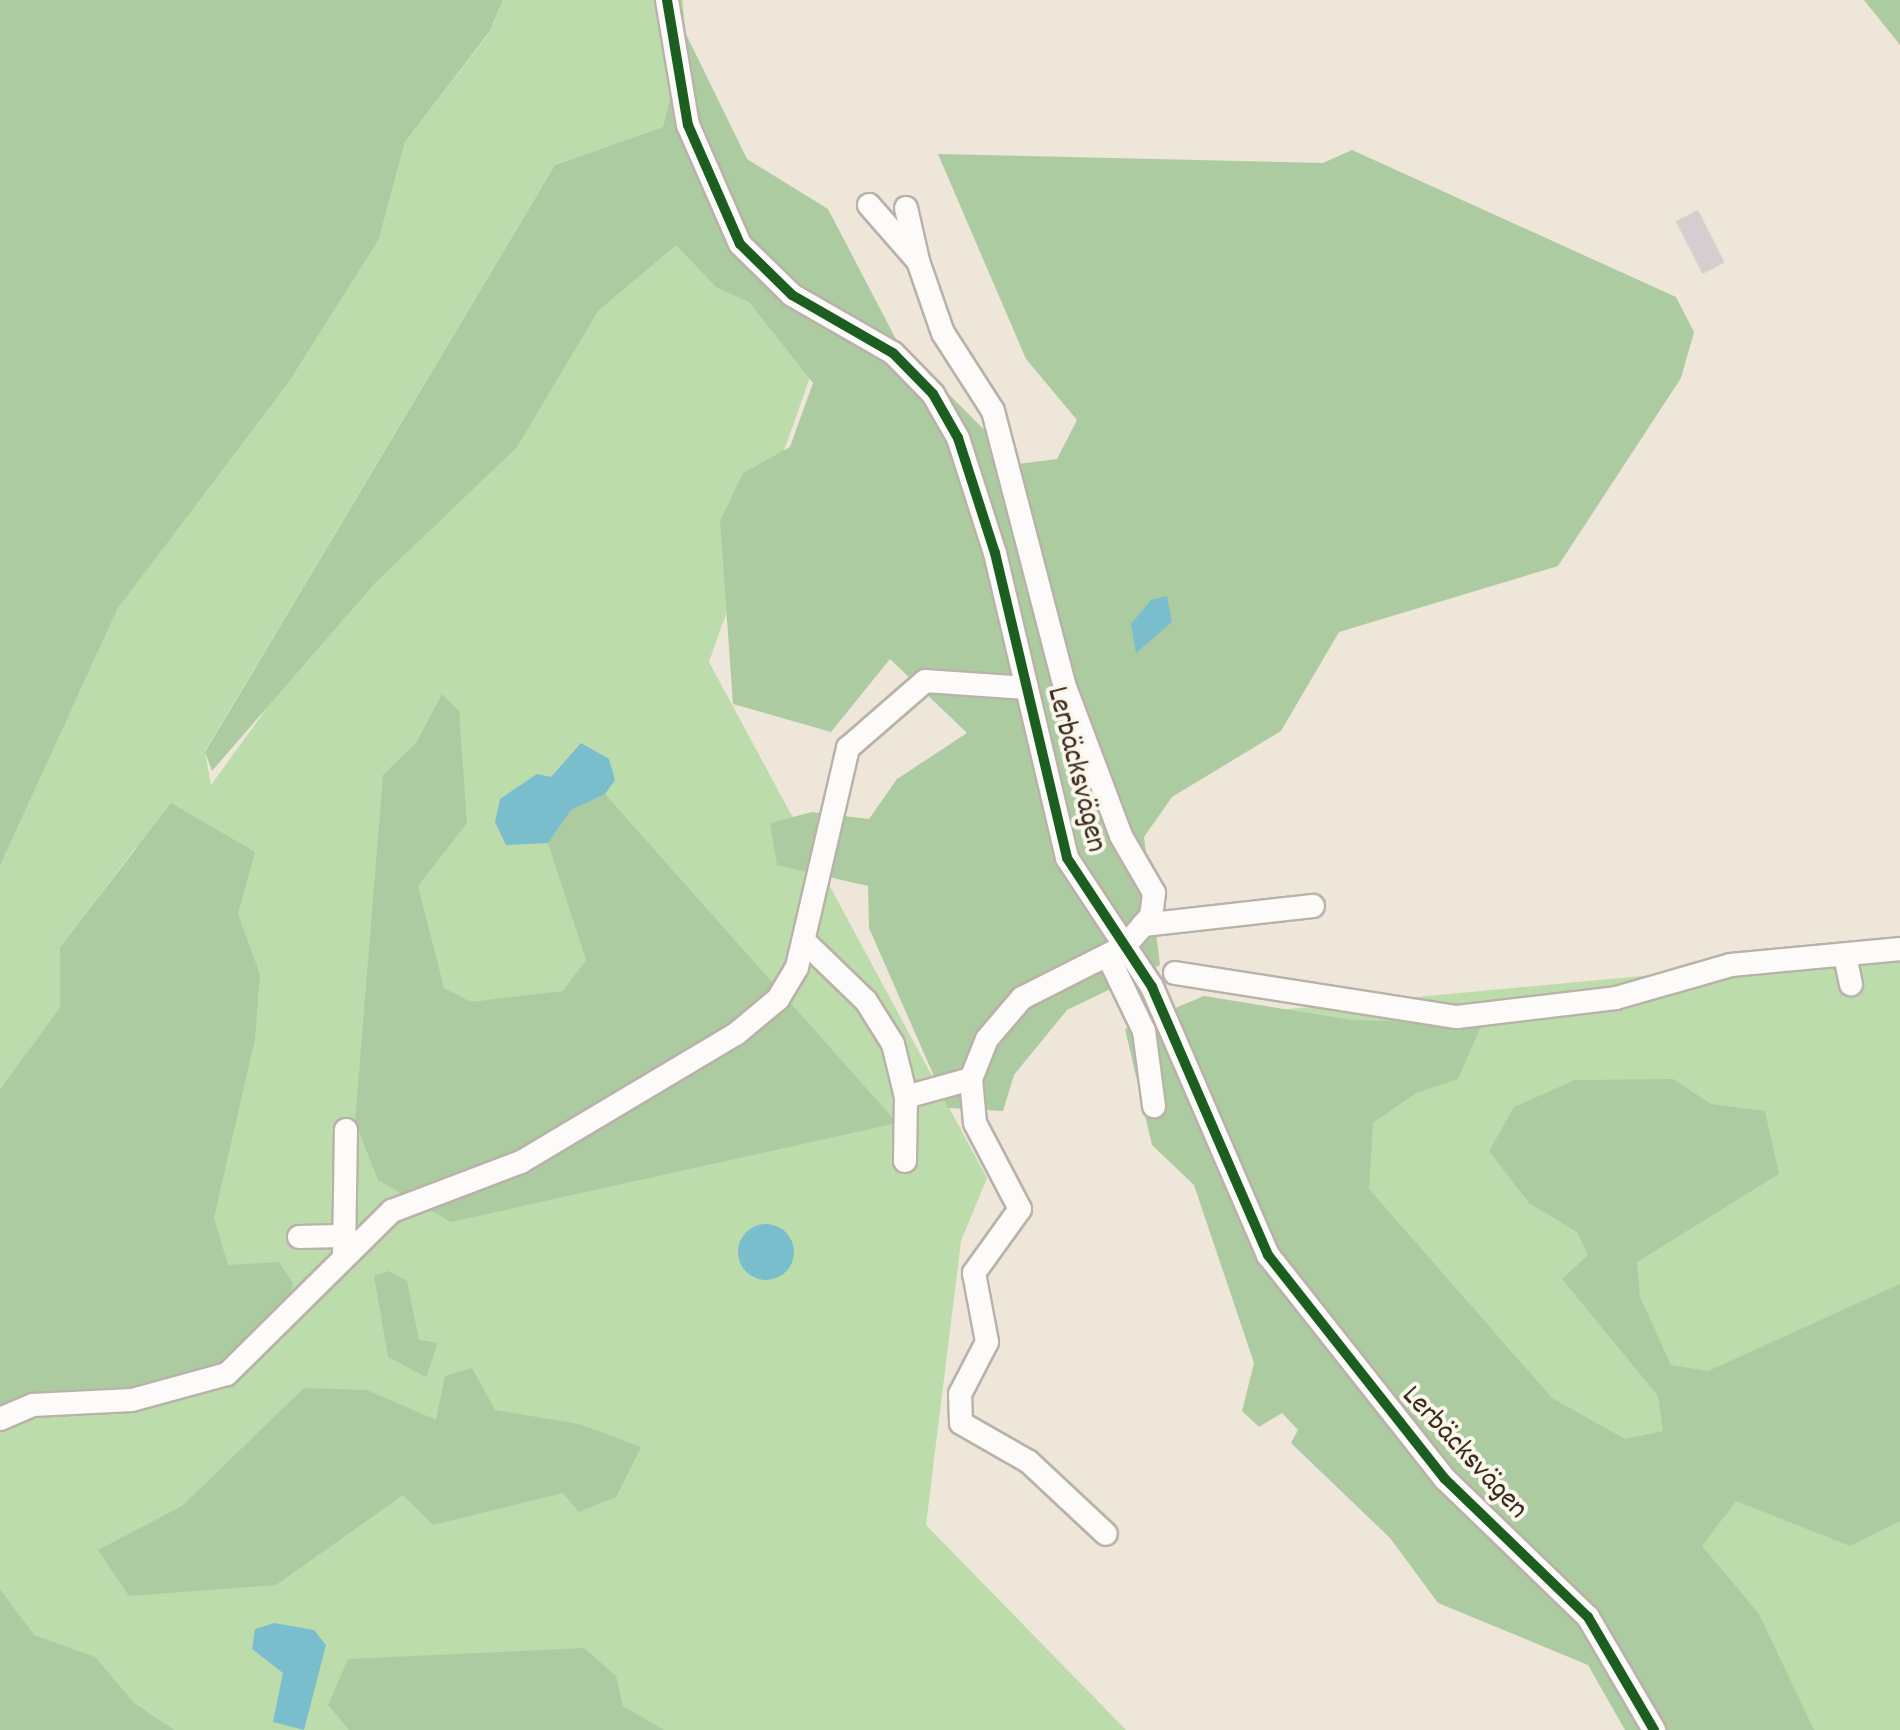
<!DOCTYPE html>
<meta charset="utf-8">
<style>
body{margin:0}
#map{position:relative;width:1900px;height:1730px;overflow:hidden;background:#eee6d9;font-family:Dekko,sans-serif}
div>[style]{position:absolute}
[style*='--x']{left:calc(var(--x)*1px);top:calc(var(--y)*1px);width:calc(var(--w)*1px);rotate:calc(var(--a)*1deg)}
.green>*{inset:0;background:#bddcac}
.forest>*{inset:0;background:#adcba1}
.water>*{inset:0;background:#7abdcc}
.round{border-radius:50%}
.building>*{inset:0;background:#d5ced0;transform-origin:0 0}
.roads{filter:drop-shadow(2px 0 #b9b2a9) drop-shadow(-2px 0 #b9b2a9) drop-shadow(0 2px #b9b2a9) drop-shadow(0 -2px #b9b2a9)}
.minor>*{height:22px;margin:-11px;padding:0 11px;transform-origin:11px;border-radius:11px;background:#fcfbf9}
.cycleway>*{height:10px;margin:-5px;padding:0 5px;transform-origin:5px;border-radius:5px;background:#1b5e20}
span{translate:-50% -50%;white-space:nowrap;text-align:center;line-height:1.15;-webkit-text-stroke:8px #fbf7ec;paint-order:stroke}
.street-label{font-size:30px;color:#3b2a1e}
</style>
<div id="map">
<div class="green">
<i style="clip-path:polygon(evenodd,503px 0,683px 0,685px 32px,663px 127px,555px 165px,205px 751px,211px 785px,563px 300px,682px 219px,819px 352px,709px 662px,987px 1178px,961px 1241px,926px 1525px,1126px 1730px,0 1730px,0 1123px,57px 1014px,0 1089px,0 866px,118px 608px,379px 239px,405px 142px,490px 32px,503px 0,137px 846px,61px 1006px,60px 947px,137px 846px)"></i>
<i style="clip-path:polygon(1900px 952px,1900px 1730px,1663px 1730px,1192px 1018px)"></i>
</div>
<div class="forest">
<i style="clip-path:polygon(0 0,503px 0,490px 31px,405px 142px,379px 239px,288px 383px,118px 608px,0 866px)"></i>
<i style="clip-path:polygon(683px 0,685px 32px,747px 159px,828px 209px,898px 343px,1018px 464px,1057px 459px,1077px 420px,1026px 359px,938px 154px,1323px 163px,1352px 150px,1676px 297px,1694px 332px,1681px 378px,1558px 566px,1339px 632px,1281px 731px,1172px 797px,1144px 837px,1160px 965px,1067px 1010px,1014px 1075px,1003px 1111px,948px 1108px,869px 928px,868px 886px,777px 865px,770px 823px,812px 812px,869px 819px,897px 779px,967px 733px,890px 659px,831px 732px,733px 704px,720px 521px,743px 473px,790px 447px,813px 383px,749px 302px,716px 287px,676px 245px,598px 311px,517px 447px,375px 583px,212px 771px,205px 752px,555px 165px,663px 127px,685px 32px)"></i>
<i style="clip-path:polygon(1864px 0,1900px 0,1900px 45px)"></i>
<i style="clip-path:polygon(442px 694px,459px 711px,467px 823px,418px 886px,444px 988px,471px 1002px,563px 991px,586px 960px,548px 843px,571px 810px,605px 794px,897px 1123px,451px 1222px,378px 1180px,355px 1122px,383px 775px,416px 743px)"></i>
<i style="clip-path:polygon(171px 803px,255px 852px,238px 914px,260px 974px,255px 1039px,214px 1218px,228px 1265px,279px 1262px,293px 1283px,285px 1312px,237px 1364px,136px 1394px,34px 1392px,0 1416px,0 1089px,60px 1008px,60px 947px)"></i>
<i style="clip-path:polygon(1204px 996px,1351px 1020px,1482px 1024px,1458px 1079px,1416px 1093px,1373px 1123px,1369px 1189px,1552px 1398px,1625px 1439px,1663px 1431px,1658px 1396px,1562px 1279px,1588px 1255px,1577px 1232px,1529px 1203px,1489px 1151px,1514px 1107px,1575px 1080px,1673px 1079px,1711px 1104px,1765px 1111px,1779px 1174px,1637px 1262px,1640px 1297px,1671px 1365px,1708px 1371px,1900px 1284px,1900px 1521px,1850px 1546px,1736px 1501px,1702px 1546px,1759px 1614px,1814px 1730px,1625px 1730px,1588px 1665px,1438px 1603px,1390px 1538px,1291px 1443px,1298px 1430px,1282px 1413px,1259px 1427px,1242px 1411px,1254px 1363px,1194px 1185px,1152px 1145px,1125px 1029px)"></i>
<i style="clip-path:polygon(388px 1271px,407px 1281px,419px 1340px,438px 1343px,426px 1377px,388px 1357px,374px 1276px)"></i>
<i style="clip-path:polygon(472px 1368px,495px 1410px,579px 1424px,641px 1447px,616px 1497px,579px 1512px,563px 1493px,433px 1525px,403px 1495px,276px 1585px,129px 1596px,98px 1550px,182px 1506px,304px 1388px,367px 1390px,436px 1420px,445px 1376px)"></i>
<i style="clip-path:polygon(0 1589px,34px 1635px,95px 1657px,134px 1703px,174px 1730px,0 1730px)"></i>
<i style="clip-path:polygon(584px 1648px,616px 1676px,623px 1706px,664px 1730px,349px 1730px,328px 1705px,348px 1659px)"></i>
</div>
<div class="water">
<i style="clip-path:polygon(1167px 596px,1172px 622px,1136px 653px,1131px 624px,1151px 600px)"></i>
<i style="clip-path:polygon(581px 743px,609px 759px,615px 780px,605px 794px,571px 810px,548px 843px,506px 845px,495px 822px,500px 799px,537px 774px,551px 777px)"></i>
<i class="round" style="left:738px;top:1224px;width:56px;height:56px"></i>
<i style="clip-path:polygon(274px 1623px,314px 1630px,326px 1645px,304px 1730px,273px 1722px,283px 1673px,252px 1649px,255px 1629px)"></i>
</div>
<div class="building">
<i style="left:1698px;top:210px;width:59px;height:25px;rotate:63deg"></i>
</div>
<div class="roads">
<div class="minor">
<i style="--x:667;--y:0;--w:127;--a:80.5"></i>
<i style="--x:688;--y:125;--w:130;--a:66.4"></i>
<i style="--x:740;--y:244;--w:73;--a:44.4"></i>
<i style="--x:792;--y:295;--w:116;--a:29.9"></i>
<i style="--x:893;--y:353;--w:57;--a:45.7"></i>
<i style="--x:933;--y:394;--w:51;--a:60.4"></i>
<i style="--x:958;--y:438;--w:121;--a:72.2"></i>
<i style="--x:995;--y:553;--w:313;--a:76.7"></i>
<i style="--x:1067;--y:858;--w:154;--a:56.6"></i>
<i style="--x:1152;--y:987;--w:292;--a:66.6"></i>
<i style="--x:1268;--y:1255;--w:285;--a:51.7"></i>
<i style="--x:1445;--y:1479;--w:199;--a:44"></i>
<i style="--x:1588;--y:1617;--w:131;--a:59.7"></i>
<i style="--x:869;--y:205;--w:74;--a:48.8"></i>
<i style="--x:918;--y:261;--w:76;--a:70.9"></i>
<i style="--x:943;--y:333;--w:93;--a:57.3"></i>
<i style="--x:993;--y:411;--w:282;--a:75.4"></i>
<i style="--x:1064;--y:684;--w:162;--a:69.4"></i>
<i style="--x:1121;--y:836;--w:66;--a:59.9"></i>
<i style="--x:1154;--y:893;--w:23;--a:97"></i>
<i style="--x:1151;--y:916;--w:40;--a:131"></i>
<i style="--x:1125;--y:946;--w:115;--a:153.2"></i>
<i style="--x:1022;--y:998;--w:54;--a:130.5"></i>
<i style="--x:987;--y:1039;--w:43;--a:111.8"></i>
<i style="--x:971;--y:1079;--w:44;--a:84.8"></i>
<i style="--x:975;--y:1123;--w:97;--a:62.4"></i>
<i style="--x:1020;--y:1209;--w:79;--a:125.7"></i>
<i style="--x:974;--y:1273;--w:70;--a:79.3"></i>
<i style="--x:987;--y:1342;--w:59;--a:117.4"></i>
<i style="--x:960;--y:1394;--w:29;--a:88"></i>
<i style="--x:961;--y:1423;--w:78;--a:29.8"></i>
<i style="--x:1029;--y:1462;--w:105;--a:43.1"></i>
<i style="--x:906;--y:208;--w:54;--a:77.2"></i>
<i style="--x:1143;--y:925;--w:171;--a:-6.4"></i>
<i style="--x:805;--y:942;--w:85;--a:44"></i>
<i style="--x:866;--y:1001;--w:51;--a:57.9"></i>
<i style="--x:893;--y:1044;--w:55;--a:76.2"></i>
<i style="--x:906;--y:1097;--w:64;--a:90.9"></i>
<i style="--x:1108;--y:956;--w:83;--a:64.4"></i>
<i style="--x:1144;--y:1031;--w:76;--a:82.4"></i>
<i style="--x:1845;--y:956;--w:29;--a:78"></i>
<i style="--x:1175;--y:973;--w:285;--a:8.9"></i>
<i style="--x:1457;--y:1017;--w:160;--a:-6.8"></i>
<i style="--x:1616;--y:998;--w:120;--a:-16"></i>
<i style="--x:1731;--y:965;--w:170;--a:-5.4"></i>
<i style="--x:906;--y:1097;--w:67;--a:-15.5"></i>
<i style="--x:299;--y:1237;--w:41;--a:-1.4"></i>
<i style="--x:344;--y:1256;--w:126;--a:-89.1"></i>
<i style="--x:0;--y:1419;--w:36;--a:-23"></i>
<i style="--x:33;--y:1405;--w:99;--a:-2.9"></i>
<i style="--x:132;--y:1400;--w:98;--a:-15.3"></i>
<i style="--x:227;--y:1374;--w:232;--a:-44.7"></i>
<i style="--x:392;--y:1211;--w:138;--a:-20.8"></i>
<i style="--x:521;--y:1162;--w:250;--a:-30.8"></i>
<i style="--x:736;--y:1034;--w:55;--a:-39.8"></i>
<i style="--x:778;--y:999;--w:37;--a:-59"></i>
<i style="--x:797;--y:967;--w:225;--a:-76.9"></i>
<i style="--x:848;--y:748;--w:102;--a:-41"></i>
<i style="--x:925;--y:681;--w:102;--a:3.9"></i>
</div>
</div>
<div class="cycleway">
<i style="--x:667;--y:0;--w:127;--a:80.5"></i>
<i style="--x:688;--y:125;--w:130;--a:66.4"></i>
<i style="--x:740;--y:244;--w:73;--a:44.4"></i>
<i style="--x:792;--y:295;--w:116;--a:29.9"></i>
<i style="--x:893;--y:353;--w:57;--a:45.7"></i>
<i style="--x:933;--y:394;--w:51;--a:60.4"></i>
<i style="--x:958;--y:438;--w:121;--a:72.2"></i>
<i style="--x:995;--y:553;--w:313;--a:76.7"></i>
<i style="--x:1067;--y:858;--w:154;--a:56.6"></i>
<i style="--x:1152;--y:987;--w:292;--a:66.6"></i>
<i style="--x:1268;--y:1255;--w:285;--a:51.7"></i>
<i style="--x:1445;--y:1479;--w:199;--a:44"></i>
<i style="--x:1588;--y:1617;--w:131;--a:59.7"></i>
</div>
<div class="street-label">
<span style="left:1074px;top:770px;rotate:76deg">Lerbäcksvägen</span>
<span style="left:1463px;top:1454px;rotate:47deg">Lerbäcksvägen</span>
</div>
</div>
